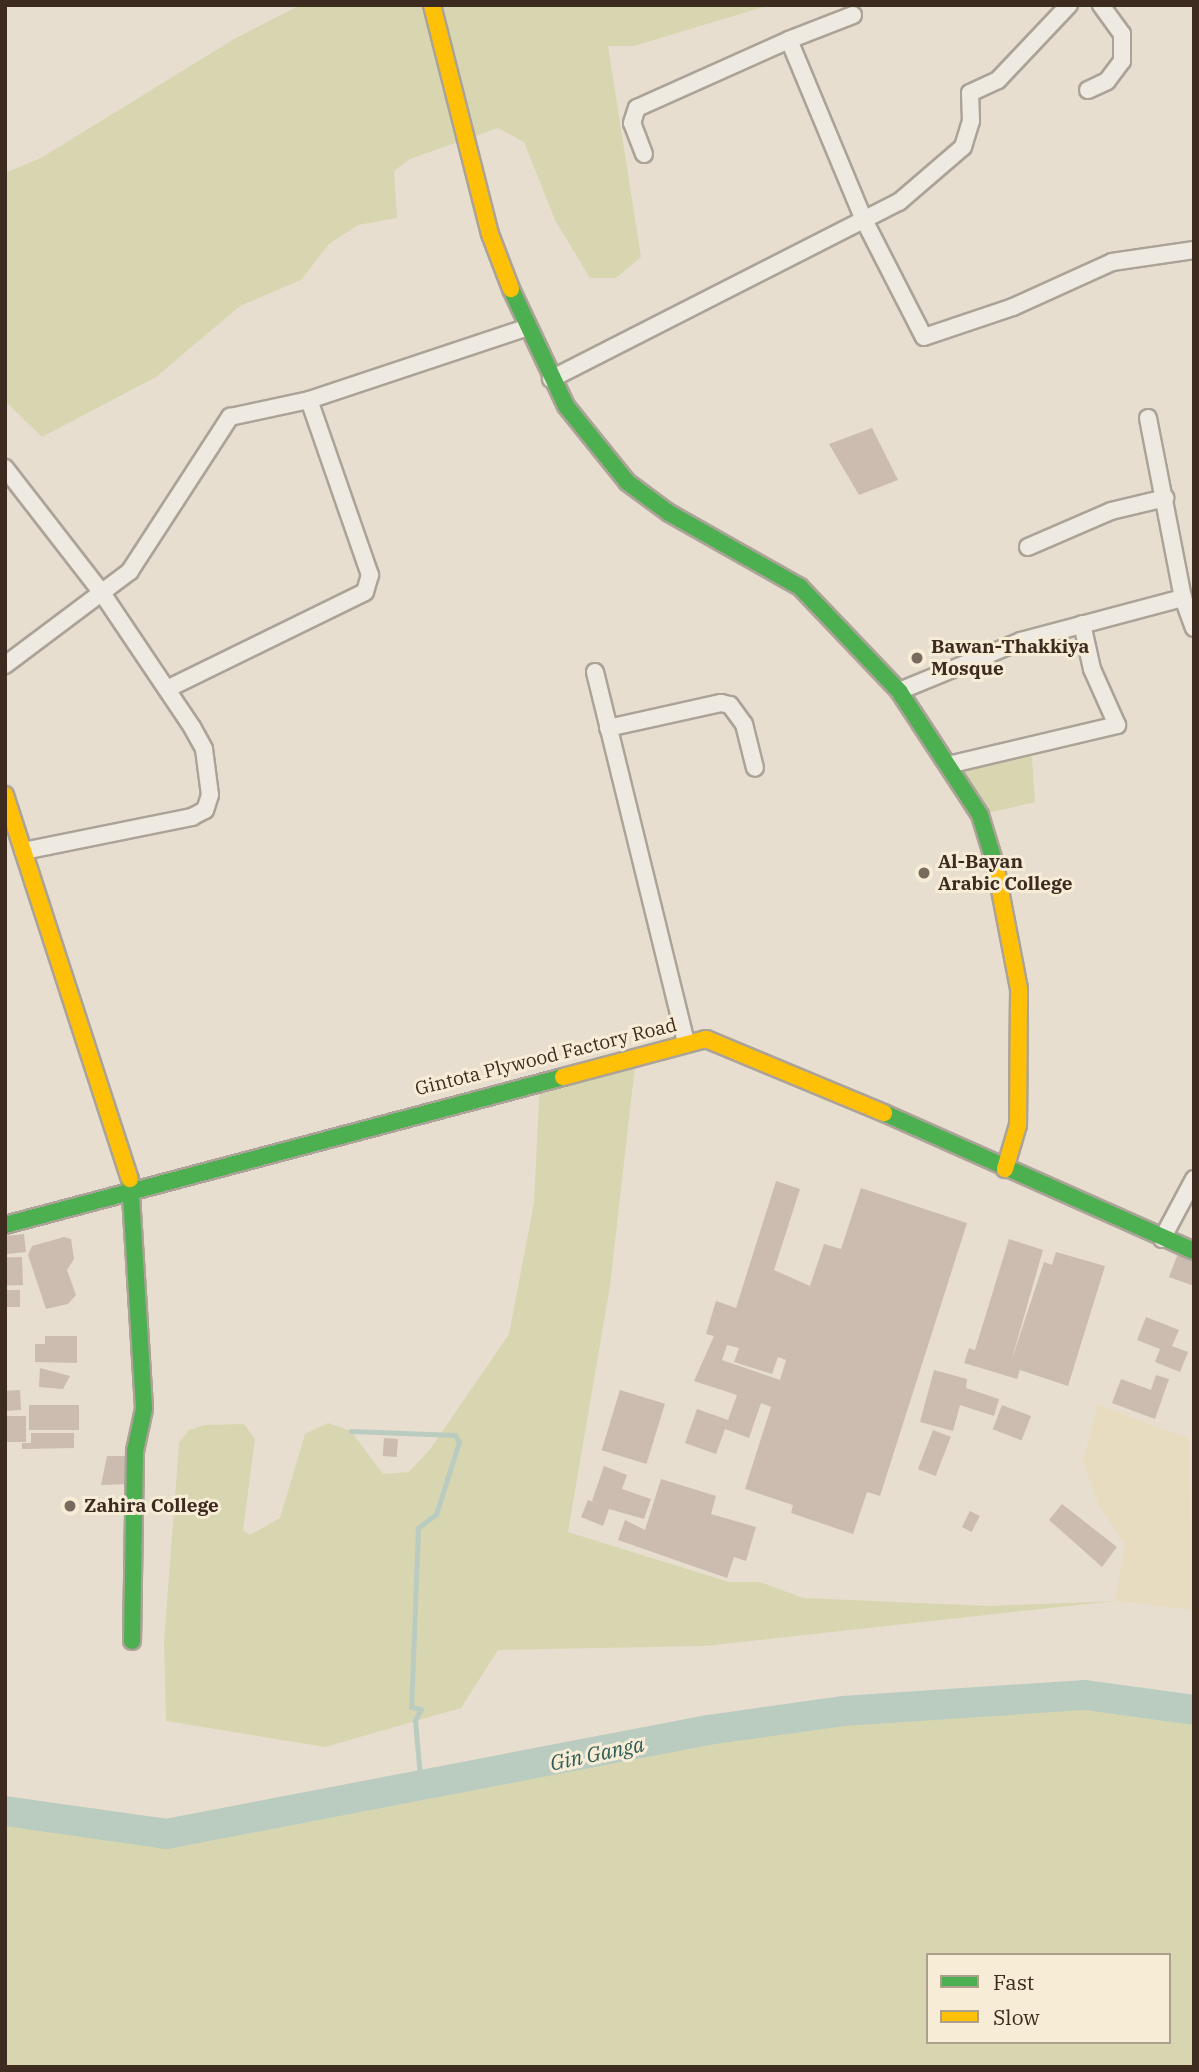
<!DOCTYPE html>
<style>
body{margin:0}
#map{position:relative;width:1199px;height:2072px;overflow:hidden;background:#e7decf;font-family:"IBM Plex Serif",serif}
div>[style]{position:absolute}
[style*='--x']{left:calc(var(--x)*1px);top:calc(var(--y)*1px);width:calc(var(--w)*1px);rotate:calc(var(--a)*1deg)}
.farmland>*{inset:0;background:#e7dcbf}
.green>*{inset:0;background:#d8d6b1}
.stream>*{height:5px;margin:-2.5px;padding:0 2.5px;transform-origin:2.5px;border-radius:2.5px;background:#baccc0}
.river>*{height:30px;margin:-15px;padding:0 15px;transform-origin:15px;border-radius:15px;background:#baccc0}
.building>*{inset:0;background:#cbbcaf;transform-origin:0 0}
.roads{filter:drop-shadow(2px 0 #aca398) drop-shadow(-2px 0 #aca398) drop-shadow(0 2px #aca398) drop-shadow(0 -2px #aca398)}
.street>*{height:16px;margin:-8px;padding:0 8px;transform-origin:8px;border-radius:8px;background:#efeae1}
.fast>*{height:16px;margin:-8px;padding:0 8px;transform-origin:8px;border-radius:8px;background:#4caf50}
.slow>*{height:16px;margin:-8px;padding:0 8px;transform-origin:8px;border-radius:8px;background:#ffc107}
.dots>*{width:19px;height:19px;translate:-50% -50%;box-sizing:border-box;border:4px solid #f7ecd5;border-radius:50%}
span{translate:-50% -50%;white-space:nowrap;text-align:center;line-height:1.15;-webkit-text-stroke:6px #f7ecd5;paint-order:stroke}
.poi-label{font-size:19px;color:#3c2b1e;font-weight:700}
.left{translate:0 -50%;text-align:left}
.street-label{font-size:19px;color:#3c2b1e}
.water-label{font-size:21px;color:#2d5c57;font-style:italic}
.frame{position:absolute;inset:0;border:7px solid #3c2b1e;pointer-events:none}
.legend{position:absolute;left:926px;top:1953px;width:245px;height:91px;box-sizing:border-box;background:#f7ecd5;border:2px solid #ac9f8c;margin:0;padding:9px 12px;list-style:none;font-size:21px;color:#3c2b1e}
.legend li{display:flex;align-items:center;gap:14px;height:35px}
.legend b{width:35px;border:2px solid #ac9f8c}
</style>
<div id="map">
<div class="farmland">
<i style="clip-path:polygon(1098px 1405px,1189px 1439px,1194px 1610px,1115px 1601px,1125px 1544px,1099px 1506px,1083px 1460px)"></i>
</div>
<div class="green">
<i style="clip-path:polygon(300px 5px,770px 5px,634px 46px,608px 46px,641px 257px,616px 278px,590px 278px,555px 220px,524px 142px,498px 128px,410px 159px,394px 171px,397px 218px,358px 225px,329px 244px,301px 280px,240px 306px,156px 377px,42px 437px,5px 401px,5px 173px,41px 158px,234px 39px)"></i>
<i style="clip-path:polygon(1025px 745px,1032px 758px,1035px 802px,980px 815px,948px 765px)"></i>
<i style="clip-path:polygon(636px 1057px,610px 1286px,568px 1532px,729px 1582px,760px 1582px,803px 1598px,989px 1606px,1115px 1601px,704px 1646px,498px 1650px,461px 1708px,325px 1747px,166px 1721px,164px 1642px,179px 1443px,189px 1430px,205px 1425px,244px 1424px,255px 1439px,243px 1530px,250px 1535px,280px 1518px,305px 1434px,328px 1423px,351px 1431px,383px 1474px,409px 1472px,431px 1448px,509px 1334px,534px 1203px,540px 1079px)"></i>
<i style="clip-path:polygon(evenodd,1085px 1695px,1194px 1710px,1194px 2067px,5px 2067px,5px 1811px,167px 1834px,708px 1730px,843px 1711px,1085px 1695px,928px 1955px,1169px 1955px,1169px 2042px,928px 2042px,928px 1955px)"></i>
</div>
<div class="stream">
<i style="--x:351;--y:1431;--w:104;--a:2.2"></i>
<i style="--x:455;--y:1435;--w:8;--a:60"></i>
<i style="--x:459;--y:1442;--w:76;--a:107.7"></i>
<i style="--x:436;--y:1514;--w:23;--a:142"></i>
<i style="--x:418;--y:1528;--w:179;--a:92.2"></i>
<i style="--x:411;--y:1707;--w:10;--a:11"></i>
<i style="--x:421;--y:1709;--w:13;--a:119"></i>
<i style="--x:415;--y:1720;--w:69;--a:85"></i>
</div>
<div class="river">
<i style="--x:5;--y:1811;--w:163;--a:8.1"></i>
<i style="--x:166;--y:1834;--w:552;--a:-10.86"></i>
<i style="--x:708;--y:1730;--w:136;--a:-8"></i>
<i style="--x:843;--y:1711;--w:243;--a:-3.8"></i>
<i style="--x:1085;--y:1695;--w:110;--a:7.8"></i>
</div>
<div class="building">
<i style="clip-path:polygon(872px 428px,898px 480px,859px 495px,829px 444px)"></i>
<i style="clip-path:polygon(evenodd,776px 1181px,800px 1189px,774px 1270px,810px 1286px,824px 1244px,841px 1249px,861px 1188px,967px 1223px,880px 1496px,867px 1492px,853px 1534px,791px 1513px,793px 1505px,745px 1489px,771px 1407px,761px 1403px,749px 1438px,725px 1429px,716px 1454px,685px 1443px,697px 1409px,728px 1420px,737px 1395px,694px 1381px,714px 1336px,706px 1334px,716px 1301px,736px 1308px,776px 1181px,727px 1345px,739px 1348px,734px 1362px,772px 1374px,778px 1357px,786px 1360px,780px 1380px,722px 1360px,727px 1345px)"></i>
<i style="left:24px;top:1234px;width:18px;height:19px;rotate:84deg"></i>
<i style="clip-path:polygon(64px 1237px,71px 1239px,74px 1259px,67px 1270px,76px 1295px,68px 1304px,46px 1309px,28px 1255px,32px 1246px)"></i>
<i style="clip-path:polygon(1009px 1239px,1043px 1250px,1011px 1362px,1044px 1262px,1052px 1265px,1056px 1252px,1105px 1266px,1068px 1386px,1020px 1370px,1017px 1379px,964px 1363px,969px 1348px,975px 1350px)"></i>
<i style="clip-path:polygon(1179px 1251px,1194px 1256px,1194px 1286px,1169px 1277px)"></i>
<i style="left:22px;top:1257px;width:28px;height:17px;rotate:88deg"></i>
<i style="left:5px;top:1290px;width:15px;height:17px"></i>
<i style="clip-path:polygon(1146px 1317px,1179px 1330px,1172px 1346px,1188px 1352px,1180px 1372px,1155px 1362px,1160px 1349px,1137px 1340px)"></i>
<i style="clip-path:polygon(45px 1336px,77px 1336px,77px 1363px,35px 1362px,35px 1344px,45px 1344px)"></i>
<i style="clip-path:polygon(40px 1368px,70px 1376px,63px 1389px,39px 1387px)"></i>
<i style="clip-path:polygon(934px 1370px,967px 1379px,966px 1388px,999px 1399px,994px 1416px,960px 1405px,953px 1431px,920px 1422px)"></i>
<i style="clip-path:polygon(1156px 1375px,1169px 1379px,1155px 1419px,1112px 1403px,1121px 1379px,1151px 1390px)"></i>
<i style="left:20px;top:1390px;width:20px;height:15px;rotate:87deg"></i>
<i style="left:620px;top:1390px;width:47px;height:63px;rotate:17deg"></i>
<i style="left:29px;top:1405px;width:50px;height:25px"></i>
<i style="left:1002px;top:1405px;width:31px;height:26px;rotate:21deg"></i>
<i style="left:5px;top:1416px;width:21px;height:26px"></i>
<i style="left:933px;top:1430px;width:19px;height:42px;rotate:21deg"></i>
<i style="clip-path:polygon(31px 1433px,74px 1433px,74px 1448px,22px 1449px,22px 1443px,31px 1443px)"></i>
<i style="left:384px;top:1438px;width:14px;height:18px;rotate:4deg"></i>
<i style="clip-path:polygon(107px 1456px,129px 1456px,130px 1484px,101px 1485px)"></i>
<i style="clip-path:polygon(604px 1466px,627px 1475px,622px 1489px,651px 1499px,644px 1519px,609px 1509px,603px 1526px,581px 1517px,588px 1500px,599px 1504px,592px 1501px)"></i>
<i style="clip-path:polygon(661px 1479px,716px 1496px,711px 1514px,756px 1527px,746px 1561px,734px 1557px,727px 1578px,618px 1540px,625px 1520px,645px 1530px)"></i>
<i style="clip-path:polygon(1062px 1504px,1117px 1547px,1102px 1567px,1049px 1520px)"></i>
<i style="left:970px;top:1511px;width:11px;height:18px;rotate:27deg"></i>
</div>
<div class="roads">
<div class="street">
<i style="--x:853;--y:15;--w:69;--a:158.7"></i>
<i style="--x:789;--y:40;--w:195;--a:67.4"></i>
<i style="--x:864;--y:220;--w:131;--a:62.9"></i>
<i style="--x:924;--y:337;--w:94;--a:-18.6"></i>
<i style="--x:1013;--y:307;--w:109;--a:-24.4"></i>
<i style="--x:1112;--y:262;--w:83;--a:-8.3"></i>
<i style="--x:1088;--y:90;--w:21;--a:-25"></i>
<i style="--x:1107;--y:81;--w:25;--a:-53"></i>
<i style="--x:1122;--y:61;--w:27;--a:-90"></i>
<i style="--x:1122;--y:34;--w:36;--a:-126"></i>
<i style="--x:644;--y:154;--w:33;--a:-111"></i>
<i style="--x:632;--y:123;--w:16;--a:-72"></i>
<i style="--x:637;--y:108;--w:167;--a:-24.1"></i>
<i style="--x:551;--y:379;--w:390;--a:-27"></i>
<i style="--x:899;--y:202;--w:84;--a:-40.7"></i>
<i style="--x:963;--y:147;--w:27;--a:-73"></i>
<i style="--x:971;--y:121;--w:28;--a:-92"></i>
<i style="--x:970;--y:93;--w:31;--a:-25"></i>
<i style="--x:998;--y:80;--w:103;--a:-46.6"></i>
<i style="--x:1148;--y:418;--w:183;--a:79"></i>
<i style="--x:1183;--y:598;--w:32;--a:70"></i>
<i style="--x:5;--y:468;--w:158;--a:52.2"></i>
<i style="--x:102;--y:593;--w:161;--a:56.1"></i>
<i style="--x:192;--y:727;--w:25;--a:61"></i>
<i style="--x:204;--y:749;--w:46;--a:82.6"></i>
<i style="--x:210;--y:795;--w:16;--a:108"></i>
<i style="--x:205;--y:810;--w:15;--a:152"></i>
<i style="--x:192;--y:817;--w:172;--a:168.6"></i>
<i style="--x:1028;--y:547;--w:90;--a:-23.4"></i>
<i style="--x:1111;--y:511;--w:56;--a:-13.5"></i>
<i style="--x:5;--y:665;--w:156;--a:-36.9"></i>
<i style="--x:130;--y:571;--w:184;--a:-57"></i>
<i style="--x:230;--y:417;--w:81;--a:-12.1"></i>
<i style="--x:309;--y:400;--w:228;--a:-18.4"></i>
<i style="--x:595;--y:672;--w:381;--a:76.2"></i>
<i style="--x:167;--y:689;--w:220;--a:-26.1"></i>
<i style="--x:365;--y:592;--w:18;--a:-74"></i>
<i style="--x:370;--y:575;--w:185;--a:-109.2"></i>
<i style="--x:899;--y:691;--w:132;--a:-22.3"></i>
<i style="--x:1021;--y:641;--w:168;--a:-14.9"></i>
<i style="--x:608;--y:728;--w:116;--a:-12.5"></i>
<i style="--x:721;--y:703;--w:9;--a:13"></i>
<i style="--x:730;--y:705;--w:24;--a:54"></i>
<i style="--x:744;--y:724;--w:45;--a:76"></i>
<i style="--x:948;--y:765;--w:174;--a:-13.3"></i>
<i style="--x:1117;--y:725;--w:61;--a:-114.1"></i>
<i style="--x:1092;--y:669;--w:46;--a:-102.5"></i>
<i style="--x:1162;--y:1239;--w:68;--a:-61.9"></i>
</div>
<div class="fast">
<i style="--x:511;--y:289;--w:129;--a:64.8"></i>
<i style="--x:566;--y:406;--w:97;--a:51.2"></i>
<i style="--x:627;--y:482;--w:52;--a:36.4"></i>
<i style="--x:669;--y:513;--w:150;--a:29.5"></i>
<i style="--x:800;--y:587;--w:144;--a:46.4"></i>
<i style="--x:899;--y:691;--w:148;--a:56.8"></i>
<i style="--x:980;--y:815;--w:51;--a:73"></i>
<i style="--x:884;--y:1113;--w:339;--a:24"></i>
<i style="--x:130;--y:1179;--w:230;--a:86.5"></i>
<i style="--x:144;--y:1409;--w:43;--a:102.1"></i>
<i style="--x:135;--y:1451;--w:190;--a:90.9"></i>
<i style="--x:5;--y:1225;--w:577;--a:-14.85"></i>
</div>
<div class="slow">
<i style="--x:432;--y:5;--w:236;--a:75.8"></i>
<i style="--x:490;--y:234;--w:59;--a:69.1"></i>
<i style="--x:5;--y:795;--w:404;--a:72"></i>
<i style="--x:995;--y:864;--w:127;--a:79.1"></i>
<i style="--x:1019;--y:989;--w:136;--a:90.4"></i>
<i style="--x:1018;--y:1125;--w:46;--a:106.5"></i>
<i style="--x:563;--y:1077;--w:148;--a:-14.9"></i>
<i style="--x:706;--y:1039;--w:193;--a:22.6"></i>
</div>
</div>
<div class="dots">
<i style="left:917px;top:658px;background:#786a5c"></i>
<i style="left:924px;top:873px;background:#786a5c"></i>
<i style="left:70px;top:1506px;background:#786a5c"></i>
</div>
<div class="poi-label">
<span class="left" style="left:931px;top:658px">Bawan-Thakkiya<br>Mosque</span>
<span class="left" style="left:938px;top:873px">Al-Bayan<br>Arabic College</span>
<span class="left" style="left:84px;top:1506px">Zahira College</span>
</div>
<div class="street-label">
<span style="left:546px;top:1057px;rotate:-14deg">Gintota Plywood Factory Road</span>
</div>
<div class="water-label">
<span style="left:597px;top:1753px;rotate:-12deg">Gin Ganga</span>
</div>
<div class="frame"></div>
<ul class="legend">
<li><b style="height:9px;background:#4caf50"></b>Fast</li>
<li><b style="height:9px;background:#ffc107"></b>Slow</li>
</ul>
</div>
